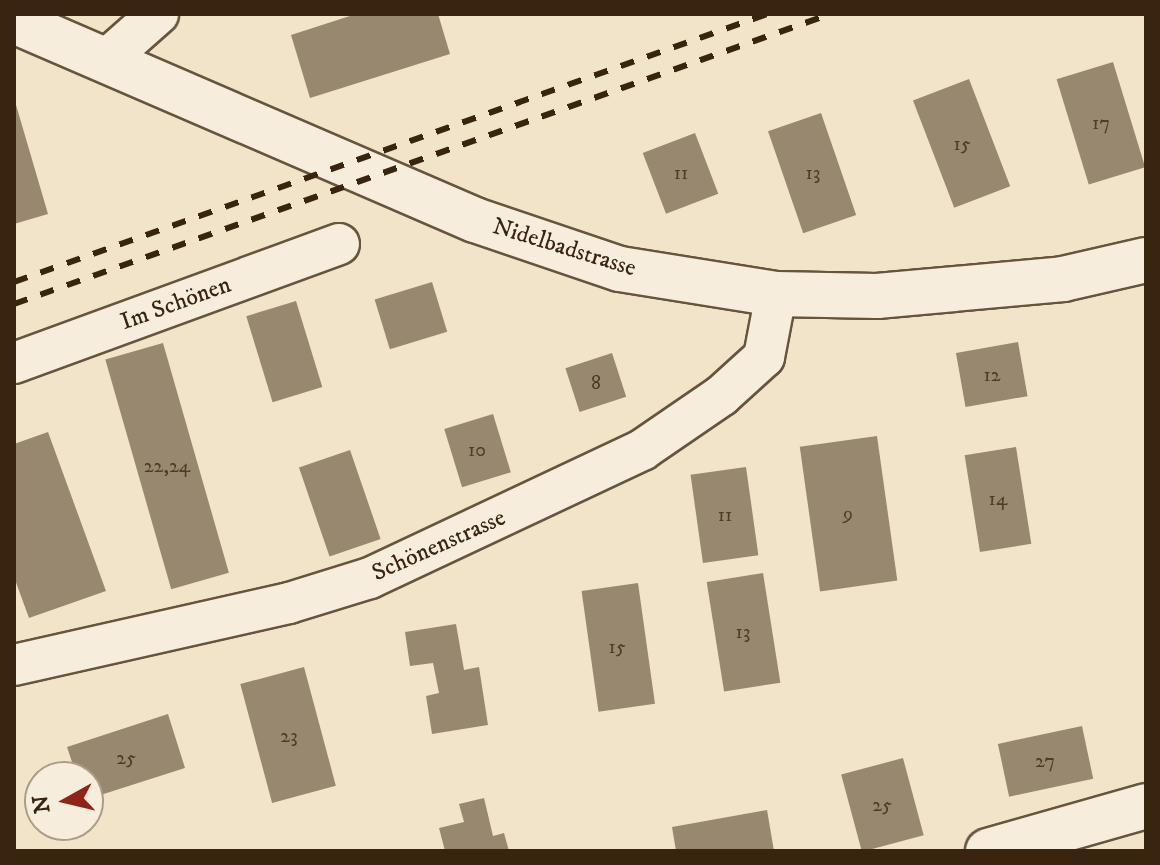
<!DOCTYPE html>
<meta charset="utf-8">
<style>
body{margin:0}
#map{position:relative;width:1160px;height:865px;overflow:hidden;background:#f2e4c9;font-family:"IM FELL DW Pica",serif}
div>[style]{position:absolute}
[style*='--x']{left:calc(var(--x)*1px);top:calc(var(--y)*1px);width:calc(var(--w)*1px);rotate:calc(var(--a)*1deg)}
.building>*{inset:0;background:#998870;transform-origin:0 0}
.roads{filter:drop-shadow(2px 0 #66543e) drop-shadow(-2px 0 #66543e) drop-shadow(0 2px #66543e) drop-shadow(0 -2px #66543e)}
.minor>*{height:40px;margin:-20px;padding:0 20px;transform-origin:20px;border-radius:20px;background:#f7eddc}
.tertiary>*{height:44px;margin:-22px;padding:0 22px;transform-origin:22px;border-radius:22px;background:#f7eddc}
.secondary>*{height:44px;margin:-22px;padding:0 22px;transform-origin:22px;border-radius:22px;background:#f7eddc}
.rail>*{height:6px;margin-top:-3px;transform-origin:0;background:repeating-linear-gradient(90deg,#38240f 0 14px,transparent 0 28px)}
span{translate:-50% -50%;white-space:nowrap;text-align:center;line-height:1.15;-webkit-text-stroke:8px #f7eddc;paint-order:stroke}
.number-label{font-size:20px;color:#503d27}
.number-label span{-webkit-text-stroke-width:0}
.street-label{font-size:24px;color:#38240f}
.frame{position:absolute;inset:0;border:16px solid #38240f;pointer-events:none}
.north{position:absolute;left:24px;top:761px;width:80px;height:80px;box-sizing:border-box;background:#f7eddc;border:2px solid #ab9d8a;border-radius:50%;rotate:262deg;font-size:22px;font-weight:700;line-height:32px;text-align:center;color:#38240f}
.north::after{content:'';display:block;margin:auto;width:28px;height:36px;background:#8f2418;clip-path:polygon(50% 0,100% 100%,50% 72%,0 100%)}
</style>
<div id="map">
<div class="building">
<i style="clip-path:polygon(356px 14px,438px 14px,450px 54px,310px 98px,291px 35px)"></i>
<i style="left:1113px;top:62px;width:110px;height:59px;rotate:73deg"></i>
<i style="left:969px;top:79px;width:115px;height:60px;rotate:69deg"></i>
<i style="clip-path:polygon(14px 98px,48px 214px,14px 224px)"></i>
<i style="left:821px;top:113px;width:108px;height:56px;rotate:71deg"></i>
<i style="left:695px;top:133px;width:65px;height:56px;rotate:69deg"></i>
<i style="left:432px;top:282px;width:52px;height:60px;rotate:73deg"></i>
<i style="left:296px;top:301px;width:90px;height:52px;rotate:73deg"></i>
<i style="left:1018px;top:342px;width:55px;height:63px;rotate:80deg"></i>
<i style="left:163px;top:343px;width:239px;height:60px;rotate:74deg"></i>
<i style="left:612px;top:353px;width:46px;height:49px;rotate:72deg"></i>
<i style="left:493px;top:414px;width:61px;height:51px;rotate:73deg"></i>
<i style="clip-path:polygon(48px 432px,106px 591px,29px 618px,14px 577px,14px 444px)"></i>
<i style="left:877px;top:436px;width:146px;height:78px;rotate:82deg"></i>
<i style="left:1016px;top:447px;width:98px;height:52px;rotate:81deg"></i>
<i style="left:350px;top:450px;width:94px;height:54px;rotate:71deg"></i>
<i style="left:746px;top:467px;width:89px;height:56px;rotate:82deg"></i>
<i style="left:763px;top:573px;width:111px;height:57px;rotate:81deg"></i>
<i style="left:638px;top:583px;width:122px;height:57px;rotate:82deg"></i>
<i style="clip-path:polygon(456px 624px,464px 670px,479px 667px,488px 725px,432px 734px,426px 696px,439px 693px,433px 663px,410px 666px,405px 632px)"></i>
<i style="left:304px;top:667px;width:123px;height:66px;rotate:75deg"></i>
<i style="clip-path:polygon(168px 714px,185px 768px,88px 799px,88px 777px,77px 777px,67px 747px)"></i>
<i style="left:1082px;top:726px;width:54px;height:86px;rotate:78deg"></i>
<i style="left:903px;top:758px;width:80px;height:64px;rotate:75deg"></i>
<i style="clip-path:polygon(484px 798px,493px 836px,504px 833px,509px 851px,445px 851px,439px 828px,464px 822px,459px 804px)"></i>
<i style="clip-path:polygon(767px 810px,774px 851px,676px 851px,672px 827px)"></i>
</div>
<div class="roads">
<div class="minor">
<i style="--x:107;--y:59;--w:68;--a:-41.4"></i>
<i style="--x:14;--y:363;--w:346;--a:-20.1"></i>
<i style="--x:14;--y:665;--w:282;--a:-12.7"></i>
<i style="--x:289;--y:603;--w:85;--a:-17.2"></i>
<i style="--x:370;--y:578;--w:301;--a:-25.2"></i>
<i style="--x:642;--y:450;--w:96;--a:-34.4"></i>
<i style="--x:721;--y:396;--w:58;--a:-42.2"></i>
<i style="--x:764;--y:357;--w:64;--a:-79.2"></i>
</div>
<div class="tertiary">
<i style="--x:988;--y:851;--w:164;--a:-15.9"></i>
</div>
<div class="secondary">
<i style="--x:14;--y:21;--w:502;--a:23.35"></i>
<i style="--x:475;--y:220;--w:153;--a:18.7"></i>
<i style="--x:620;--y:269;--w:158;--a:9.1"></i>
<i style="--x:776;--y:294;--w:101;--a:1.1"></i>
<i style="--x:877;--y:296;--w:187;--a:-5.2"></i>
<i style="--x:1063;--y:279;--w:85;--a:-12.9"></i>
</div>
</div>
<div class="rail">
<i style="--x:14;--y:282;--w:799;--a:-19.59"></i>
<i style="--x:14;--y:304;--w:866;--a:-19.56"></i>
</div>
<div class="number-label">
<span style="left:1101px;top:123px">17</span>
<span style="left:962px;top:144px">15</span>
<span style="left:681px;top:173px">11</span>
<span style="left:813px;top:173px">13</span>
<span style="left:992px;top:375px">12</span>
<span style="left:596px;top:383px">8</span>
<span style="left:477px;top:450px">10</span>
<span style="left:167px;top:466px">22,24</span>
<span style="left:998px;top:499px">14</span>
<span style="left:848px;top:514px">9</span>
<span style="left:725px;top:515px">11</span>
<span style="left:743px;top:632px">13</span>
<span style="left:617px;top:647px">15</span>
<span style="left:289px;top:736px">23</span>
<span style="left:126px;top:758px">25</span>
<span style="left:1045px;top:761px">27</span>
<span style="left:882px;top:805px">25</span>
</div>
<div class="street-label">
<span style="left:564px;top:248px;rotate:17deg">Nidelbadstrasse</span>
<span style="left:176px;top:304px;rotate:-20deg">Im Schönen</span>
<span style="left:439px;top:546px;rotate:-24deg">Schönenstrasse</span>
</div>
<div class="frame"></div>
<div class="north">N</div>
</div>
